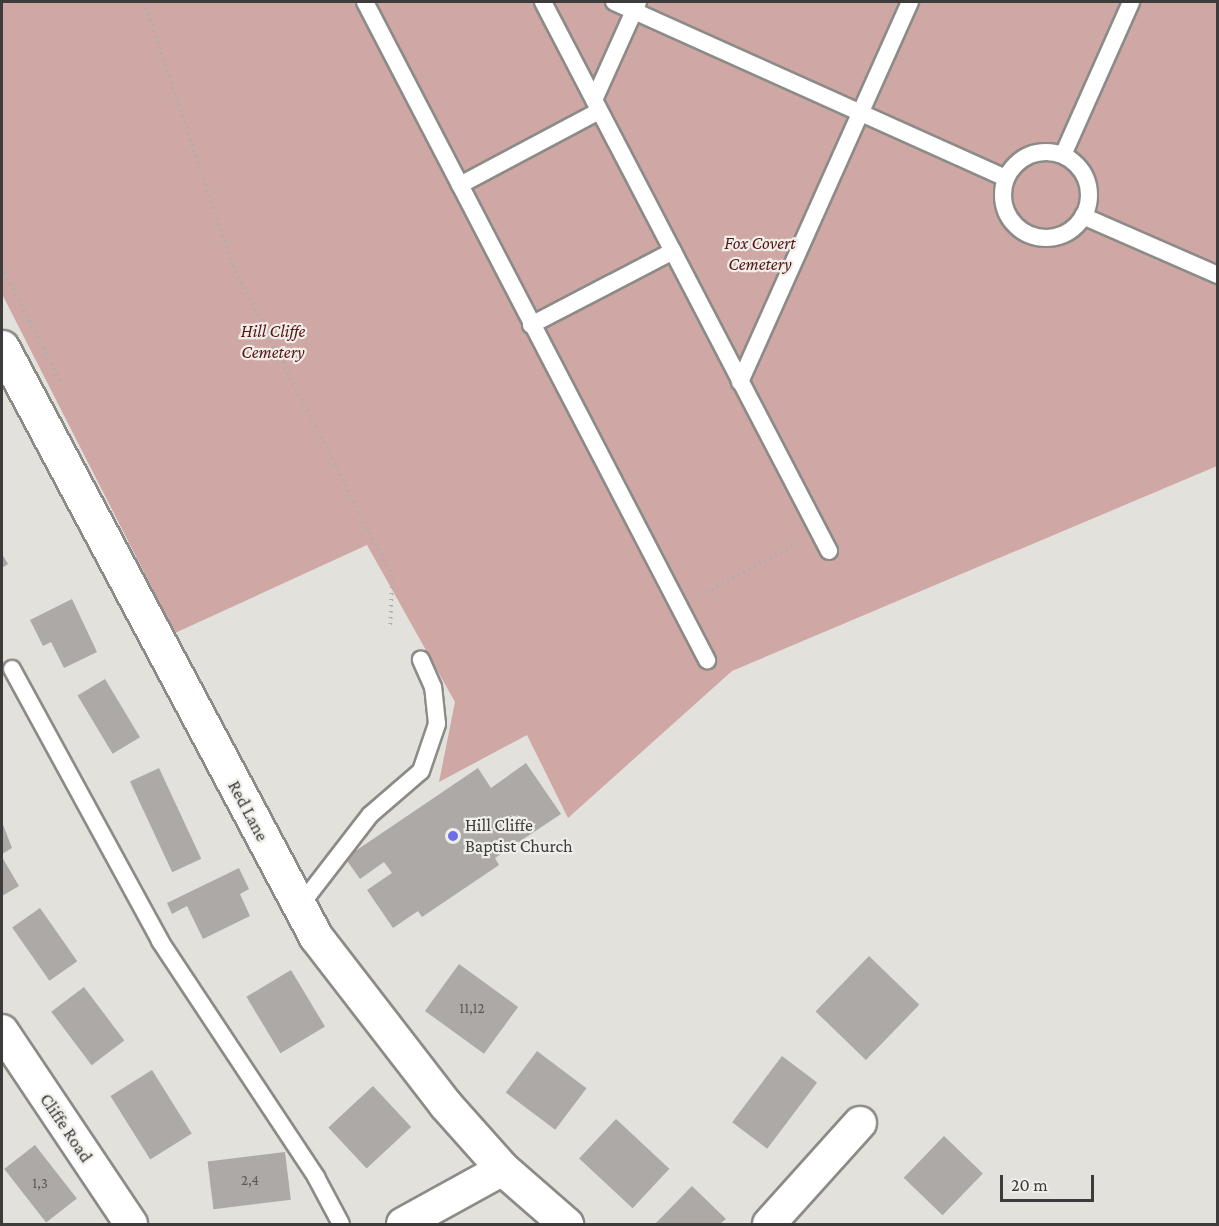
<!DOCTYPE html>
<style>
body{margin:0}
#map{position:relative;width:1219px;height:1226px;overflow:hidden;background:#e2e1dc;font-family:"Crimson Pro",serif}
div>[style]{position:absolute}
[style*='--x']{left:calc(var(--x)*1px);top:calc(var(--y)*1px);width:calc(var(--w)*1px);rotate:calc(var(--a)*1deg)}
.green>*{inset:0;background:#cfa8a5}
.building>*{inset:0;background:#ada9a7;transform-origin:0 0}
.path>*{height:4px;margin-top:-2px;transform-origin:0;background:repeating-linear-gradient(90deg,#afaeab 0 1.5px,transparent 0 6px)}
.roads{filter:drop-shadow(2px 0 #8c8b87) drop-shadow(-2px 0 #8c8b87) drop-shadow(0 2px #8c8b87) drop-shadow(0 -2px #8c8b87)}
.lane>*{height:16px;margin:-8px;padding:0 8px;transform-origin:8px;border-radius:8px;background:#fff}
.lane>.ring{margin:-8px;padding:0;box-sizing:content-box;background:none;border:16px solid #fff;border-radius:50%}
.street>*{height:32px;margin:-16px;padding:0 16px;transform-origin:16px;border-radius:16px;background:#fff}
.secondary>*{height:33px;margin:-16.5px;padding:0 16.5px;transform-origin:16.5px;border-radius:16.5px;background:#fff}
.dots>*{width:16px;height:16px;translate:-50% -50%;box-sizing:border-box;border:3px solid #efeee9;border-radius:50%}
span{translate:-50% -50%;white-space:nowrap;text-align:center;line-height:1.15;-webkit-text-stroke:4.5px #efeee9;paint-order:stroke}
.number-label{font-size:15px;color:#595756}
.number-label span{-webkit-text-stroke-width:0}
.park-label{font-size:18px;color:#5a1215;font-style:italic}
.street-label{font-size:18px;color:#3d3c3b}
.poi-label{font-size:18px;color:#3d3c3b}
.left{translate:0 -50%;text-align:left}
.frame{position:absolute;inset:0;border:3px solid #3d3c3b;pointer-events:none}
.scale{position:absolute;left:1000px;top:1175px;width:94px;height:27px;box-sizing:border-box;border:3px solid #3d3c3b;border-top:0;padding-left:8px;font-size:18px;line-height:21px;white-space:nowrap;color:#3d3c3b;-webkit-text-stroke:4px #efeee9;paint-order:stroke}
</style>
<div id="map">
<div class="green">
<i style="clip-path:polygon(2px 2px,1217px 2px,1217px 466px,732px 671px,568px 818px,527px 735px,439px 782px,455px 702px,367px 545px,175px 633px,2px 294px)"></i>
</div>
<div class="building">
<i style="clip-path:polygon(2px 554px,8px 564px,2px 568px)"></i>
<i style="clip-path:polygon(72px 599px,97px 652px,64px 668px,51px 642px,43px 646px,30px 620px)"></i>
<i style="left:105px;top:679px;width:68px;height:32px;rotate:59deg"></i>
<i style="clip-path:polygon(526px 763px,561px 814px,495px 858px,499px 865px,422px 917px,418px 911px,393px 928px,367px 890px,392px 873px,384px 862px,360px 879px,345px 858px,478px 768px,491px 788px)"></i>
<i style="left:159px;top:768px;width:100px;height:32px;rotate:65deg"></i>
<i style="clip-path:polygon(2px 822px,12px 848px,2px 854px)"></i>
<i style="clip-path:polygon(2px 857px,19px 886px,2px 896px)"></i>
<i style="clip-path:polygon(239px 868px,249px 889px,240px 894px,250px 916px,203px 939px,187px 906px,172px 914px,167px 903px)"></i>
<i style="left:40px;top:908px;width:65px;height:34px;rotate:55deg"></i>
<i style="left:869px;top:956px;width:70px;height:77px;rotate:44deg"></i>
<i style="left:459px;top:964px;width:73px;height:58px;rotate:36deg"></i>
<i style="left:291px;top:970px;width:66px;height:52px;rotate:59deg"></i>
<i style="left:84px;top:987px;width:67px;height:41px;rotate:53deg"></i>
<i style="left:537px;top:1051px;width:62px;height:52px;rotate:37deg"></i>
<i style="left:782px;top:1056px;width:44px;height:83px;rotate:37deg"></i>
<i style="left:152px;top:1070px;width:75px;height:49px;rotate:58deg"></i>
<i style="left:373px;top:1086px;width:56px;height:61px;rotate:47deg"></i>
<i style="left:616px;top:1119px;width:73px;height:54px;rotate:43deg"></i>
<i style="left:944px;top:1136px;width:54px;height:58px;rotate:44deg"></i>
<i style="left:35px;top:1145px;width:68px;height:39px;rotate:52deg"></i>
<i style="left:285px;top:1152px;width:48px;height:78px;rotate:83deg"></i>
<i style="clip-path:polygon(692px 1186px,726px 1219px,720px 1224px,655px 1224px)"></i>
</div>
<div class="path">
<i style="--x:144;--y:2;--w:279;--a:71.4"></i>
<i style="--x:233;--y:266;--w:348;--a:62.8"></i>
<i style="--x:392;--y:575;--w:54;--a:92.1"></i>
<i style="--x:2;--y:267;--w:131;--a:62.9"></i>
<i style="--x:701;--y:595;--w:109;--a:-28"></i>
</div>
<div class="roads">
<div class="lane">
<i style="--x:365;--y:2;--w:742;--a:62.54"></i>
<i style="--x:543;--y:2;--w:619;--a:62.48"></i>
<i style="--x:614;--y:2;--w:430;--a:24.2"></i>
<i style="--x:594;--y:100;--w:107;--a:-65.8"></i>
<i class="ring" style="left:1003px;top:152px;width:70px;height:70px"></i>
<i style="--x:1063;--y:155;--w:167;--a:-66"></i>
<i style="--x:460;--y:185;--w:157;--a:-28"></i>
<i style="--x:1083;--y:216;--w:147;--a:23.6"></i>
<i style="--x:531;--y:325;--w:160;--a:-27.5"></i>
<i style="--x:740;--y:382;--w:416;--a:-65.9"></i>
<i style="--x:12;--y:669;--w:310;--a:61.4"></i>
<i style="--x:160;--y:941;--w:283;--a:56.5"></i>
<i style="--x:316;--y:1177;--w:53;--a:62"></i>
<i style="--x:299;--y:907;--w:116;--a:-52.3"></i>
<i style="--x:370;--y:815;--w:67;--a:-40.8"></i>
<i style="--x:421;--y:771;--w:50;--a:-71.2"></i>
<i style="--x:437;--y:724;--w:37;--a:-96"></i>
<i style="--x:433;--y:687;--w:30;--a:-114"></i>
</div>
<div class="street">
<i style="--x:2;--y:1031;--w:232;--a:56.2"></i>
<i style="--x:403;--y:1224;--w:114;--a:-28.8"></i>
<i style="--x:769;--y:1224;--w:136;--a:-48"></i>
</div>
<div class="secondary">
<i style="--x:2;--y:347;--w:668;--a:61.98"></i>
<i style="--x:316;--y:937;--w:211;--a:52.3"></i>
<i style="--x:445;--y:1104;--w:87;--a:48.3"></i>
<i style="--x:503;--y:1169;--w:84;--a:41.1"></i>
</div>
</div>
<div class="dots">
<i style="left:453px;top:836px;background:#6d6ee8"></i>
</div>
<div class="number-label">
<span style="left:472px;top:1009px">11,12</span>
<span style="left:250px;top:1181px">2,4</span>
<span style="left:40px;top:1184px">1,3</span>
</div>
<div class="park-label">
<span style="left:760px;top:254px">Fox Covert<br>Cemetery</span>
<span style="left:273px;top:342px">Hill Cliffe<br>Cemetery</span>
</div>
<div class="street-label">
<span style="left:248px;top:811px;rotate:62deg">Red Lane</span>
<span style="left:66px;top:1128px;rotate:56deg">Cliffe Road</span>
</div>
<div class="poi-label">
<span class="left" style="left:465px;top:836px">Hill Cliffe<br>Baptist Church</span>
</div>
<div class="frame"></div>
<div class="scale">20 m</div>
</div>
